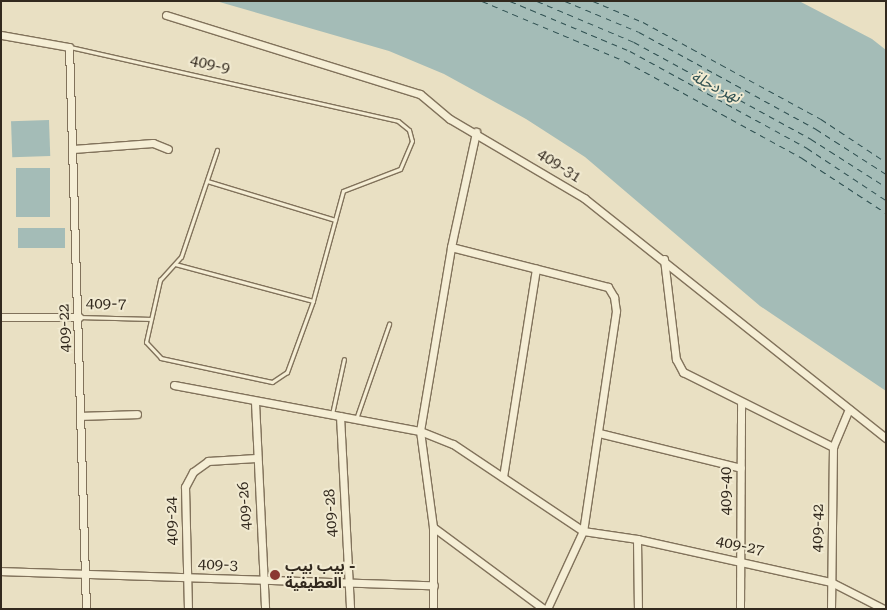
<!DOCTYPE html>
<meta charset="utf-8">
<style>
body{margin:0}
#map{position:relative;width:887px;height:610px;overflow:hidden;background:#e9e0c3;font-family:"Roboto Serif","Noto Sans Arabic",serif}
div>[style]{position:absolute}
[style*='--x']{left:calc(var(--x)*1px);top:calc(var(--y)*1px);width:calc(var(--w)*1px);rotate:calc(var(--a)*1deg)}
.water>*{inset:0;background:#a4bcb7;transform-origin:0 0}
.ferry>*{height:1px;margin-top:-0.5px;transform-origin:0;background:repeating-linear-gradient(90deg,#2f5051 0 6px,transparent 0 11px)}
.roads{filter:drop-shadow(1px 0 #81725b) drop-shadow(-1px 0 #81725b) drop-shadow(0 1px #81725b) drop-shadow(0 -1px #81725b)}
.lane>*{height:3px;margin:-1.5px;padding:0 1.5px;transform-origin:1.5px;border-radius:1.5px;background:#f5eed5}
.street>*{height:7px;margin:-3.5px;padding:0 3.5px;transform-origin:3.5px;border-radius:3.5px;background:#f5eed5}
.dots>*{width:14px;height:14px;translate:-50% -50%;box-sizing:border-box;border:2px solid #f1ead1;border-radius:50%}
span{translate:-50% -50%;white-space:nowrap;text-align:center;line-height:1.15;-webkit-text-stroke:4px #f1ead1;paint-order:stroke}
.street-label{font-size:15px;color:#32291e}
.poi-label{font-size:15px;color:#32291e;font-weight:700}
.left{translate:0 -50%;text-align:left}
.water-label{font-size:16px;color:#2f5051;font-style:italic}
.frame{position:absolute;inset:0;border:2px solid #32291e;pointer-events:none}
</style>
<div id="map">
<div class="water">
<i style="clip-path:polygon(216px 1px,799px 1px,872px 39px,886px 50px,886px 391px,760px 306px,585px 157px,526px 119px,444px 74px,389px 51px)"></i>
<i style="left:49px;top:120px;width:36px;height:38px;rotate:88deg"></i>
<i style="left:50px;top:168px;width:49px;height:34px;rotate:90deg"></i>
<i style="left:65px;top:228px;width:20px;height:47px;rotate:90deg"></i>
</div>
<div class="ferry">
<i style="--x:482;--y:1;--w:155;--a:22.8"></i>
<i style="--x:625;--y:61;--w:202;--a:28.7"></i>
<i style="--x:802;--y:158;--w:100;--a:33.2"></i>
<i style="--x:510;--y:1;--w:130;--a:22.6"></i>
<i style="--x:630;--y:51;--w:202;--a:28.7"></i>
<i style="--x:807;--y:148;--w:95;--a:33.4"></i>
<i style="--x:537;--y:1;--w:105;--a:22.9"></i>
<i style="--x:634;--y:42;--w:202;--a:28.7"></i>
<i style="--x:811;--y:139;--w:89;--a:32.6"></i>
<i style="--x:565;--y:1;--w:80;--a:22.7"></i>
<i style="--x:639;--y:32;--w:202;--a:28.7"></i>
<i style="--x:816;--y:129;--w:83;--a:32.7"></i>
<i style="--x:593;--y:1;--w:54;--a:22.8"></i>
<i style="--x:643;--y:22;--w:203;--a:28.6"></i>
<i style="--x:821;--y:119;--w:78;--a:33.5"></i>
</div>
<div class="roads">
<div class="lane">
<i style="--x:70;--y:47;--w:336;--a:12.7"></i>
<i style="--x:398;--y:121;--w:14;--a:39"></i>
<i style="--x:409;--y:130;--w:11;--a:75"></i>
<i style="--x:412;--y:141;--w:30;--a:113"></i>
<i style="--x:400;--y:169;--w:61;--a:158.9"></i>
<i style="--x:343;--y:191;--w:114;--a:105.3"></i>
<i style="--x:313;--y:301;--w:76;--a:110.1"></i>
<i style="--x:287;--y:372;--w:18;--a:146"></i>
<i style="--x:272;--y:382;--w:114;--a:-167.8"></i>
<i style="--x:161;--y:358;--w:22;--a:-133"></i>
<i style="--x:146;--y:342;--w:64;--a:-77.3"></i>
<i style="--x:160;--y:280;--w:31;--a:-48"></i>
<i style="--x:181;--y:257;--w:113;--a:-71.4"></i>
<i style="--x:207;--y:181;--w:134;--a:16.9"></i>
<i style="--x:175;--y:264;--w:143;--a:15"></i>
<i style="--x:79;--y:317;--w:72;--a:1.6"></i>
<i style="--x:332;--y:414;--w:56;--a:-77.7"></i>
<i style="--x:356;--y:419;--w:101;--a:-70.8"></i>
</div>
<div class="street">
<i style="--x:166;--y:15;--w:266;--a:17.3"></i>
<i style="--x:420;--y:94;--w:39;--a:40"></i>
<i style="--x:450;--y:119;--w:156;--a:30.5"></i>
<i style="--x:584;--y:198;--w:386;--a:38.5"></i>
<i style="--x:1;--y:35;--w:69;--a:10"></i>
<i style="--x:69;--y:47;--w:562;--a:88.27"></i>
<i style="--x:73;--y:149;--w:80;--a:-4.3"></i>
<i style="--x:153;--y:143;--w:16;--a:22"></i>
<i style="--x:451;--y:247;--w:162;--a:14.3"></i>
<i style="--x:608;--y:287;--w:12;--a:59"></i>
<i style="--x:614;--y:297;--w:14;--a:82"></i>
<i style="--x:616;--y:311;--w:222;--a:98.5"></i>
<i style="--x:583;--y:531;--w:86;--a:114.8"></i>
<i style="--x:664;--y:259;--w:101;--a:83.2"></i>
<i style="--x:676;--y:359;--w:15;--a:62"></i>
<i style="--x:683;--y:372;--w:168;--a:26.6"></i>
<i style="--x:1;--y:317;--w:78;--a:0"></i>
<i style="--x:174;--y:385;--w:250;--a:10.6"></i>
<i style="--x:420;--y:431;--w:35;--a:22"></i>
<i style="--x:453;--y:444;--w:156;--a:33.8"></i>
<i style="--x:583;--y:531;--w:55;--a:8.4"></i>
<i style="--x:637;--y:539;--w:199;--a:12.5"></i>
<i style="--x:831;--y:582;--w:59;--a:27"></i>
<i style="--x:255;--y:402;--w:207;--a:87.2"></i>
<i style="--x:81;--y:416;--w:56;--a:-2"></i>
<i style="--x:340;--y:416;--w:193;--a:87"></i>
<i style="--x:599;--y:433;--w:146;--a:13.8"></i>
<i style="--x:503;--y:477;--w:211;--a:-81"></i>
<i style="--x:433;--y:527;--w:138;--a:36.5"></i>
<i style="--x:637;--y:539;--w:70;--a:89.2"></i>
<i style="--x:1;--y:571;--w:433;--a:1.9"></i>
<i style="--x:188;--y:609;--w:122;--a:-91.4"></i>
<i style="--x:185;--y:487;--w:17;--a:-62"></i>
<i style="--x:193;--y:472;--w:19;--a:-36"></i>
<i style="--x:208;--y:461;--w:48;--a:-3.6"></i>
<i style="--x:433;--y:609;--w:82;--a:-90"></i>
<i style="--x:433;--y:527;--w:97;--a:-97.7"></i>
<i style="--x:420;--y:431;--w:187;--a:-80.4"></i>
<i style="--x:451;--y:247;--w:118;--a:-77.7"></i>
<i style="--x:740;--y:609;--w:206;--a:-89.7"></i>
<i style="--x:831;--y:609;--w:162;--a:-89.3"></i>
<i style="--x:833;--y:447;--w:41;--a:-67.2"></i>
</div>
</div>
<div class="dots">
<i style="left:275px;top:575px;background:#8a3832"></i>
</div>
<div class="street-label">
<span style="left:210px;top:65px;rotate:13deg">409-9</span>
<span style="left:559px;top:166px;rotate:33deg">409-31</span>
<span style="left:106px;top:304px;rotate:1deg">409-7</span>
<span style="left:65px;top:328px;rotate:-92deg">409-22</span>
<span style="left:727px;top:491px;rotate:-90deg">409-40</span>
<span style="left:245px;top:506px;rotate:-94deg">409-26</span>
<span style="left:331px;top:513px;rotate:-93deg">409-28</span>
<span style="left:172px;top:521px;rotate:-91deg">409-24</span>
<span style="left:818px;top:528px;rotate:-89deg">409-42</span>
<span style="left:740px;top:546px;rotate:12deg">409-27</span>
<span style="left:218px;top:565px;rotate:2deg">409-3</span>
</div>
<div class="poi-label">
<span class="left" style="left:285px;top:575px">بيب بيب -<br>العطيفية</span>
</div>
<div class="water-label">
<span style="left:716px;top:87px;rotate:26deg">نهر دجلة</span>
</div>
<div class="frame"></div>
</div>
